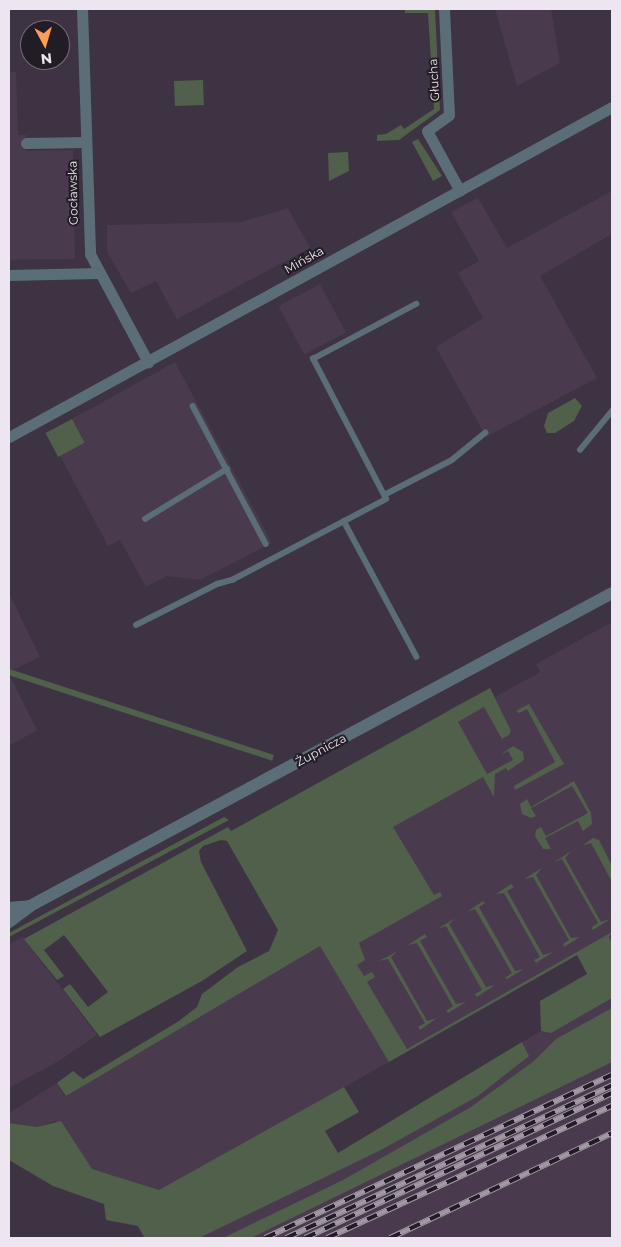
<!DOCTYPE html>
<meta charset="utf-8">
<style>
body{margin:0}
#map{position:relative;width:621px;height:1247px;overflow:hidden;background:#3e3342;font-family:Montserrat,sans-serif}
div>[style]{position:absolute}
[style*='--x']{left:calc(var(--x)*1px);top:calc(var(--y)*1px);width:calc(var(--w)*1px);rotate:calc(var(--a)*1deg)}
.built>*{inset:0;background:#493a4e;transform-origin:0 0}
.green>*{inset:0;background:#50604b;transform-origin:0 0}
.service>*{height:5.5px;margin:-2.75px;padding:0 2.75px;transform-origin:2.75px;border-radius:2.75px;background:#5b6d77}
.minor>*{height:11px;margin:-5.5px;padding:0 5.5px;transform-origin:5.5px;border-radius:5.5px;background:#5b6d77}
.tertiary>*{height:12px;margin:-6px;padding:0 6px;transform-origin:6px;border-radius:6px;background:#5b6d77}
.rail>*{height:5.5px;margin-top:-2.75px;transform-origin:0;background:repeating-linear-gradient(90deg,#221d24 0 11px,#a198a4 0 22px);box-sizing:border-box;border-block:1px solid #a198a4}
span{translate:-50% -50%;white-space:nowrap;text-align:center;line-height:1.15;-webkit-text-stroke:4px #221d24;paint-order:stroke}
.street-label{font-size:12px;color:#ede6f0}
.frame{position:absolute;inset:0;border:10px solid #ede6f0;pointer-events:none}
.north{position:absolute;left:20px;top:20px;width:50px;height:50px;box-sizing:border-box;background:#221d24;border:1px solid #736d76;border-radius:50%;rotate:174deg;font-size:14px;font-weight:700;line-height:20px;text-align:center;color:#ede6f0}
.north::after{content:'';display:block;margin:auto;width:18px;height:22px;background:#fc9e52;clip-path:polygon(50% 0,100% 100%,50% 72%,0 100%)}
</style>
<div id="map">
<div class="built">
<i style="clip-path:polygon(495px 9px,551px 9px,560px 63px,517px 86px)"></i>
<i style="clip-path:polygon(9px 72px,16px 72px,18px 135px,26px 135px,26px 151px,73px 150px,75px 259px,9px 260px)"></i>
<i style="clip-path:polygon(612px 191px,612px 234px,540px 276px,597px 378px,486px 437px,436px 347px,483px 318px,458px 273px,479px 261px,451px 212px,478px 198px,507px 248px)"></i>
<i style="clip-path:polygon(288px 208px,310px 248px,177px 319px,156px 281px,131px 293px,107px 252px,107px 225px,241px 222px)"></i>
<i style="left:320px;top:284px;width:55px;height:47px;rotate:62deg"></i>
<i style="clip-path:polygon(175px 362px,272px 543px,200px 580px,167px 576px,146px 587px,120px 540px,108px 546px,60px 456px,85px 443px,72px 419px)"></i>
<i style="clip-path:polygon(9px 593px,40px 657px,9px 672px)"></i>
<i style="clip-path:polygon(612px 622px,612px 943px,609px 937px,311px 1106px,338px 1153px,612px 988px,612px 1238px,144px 1238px,126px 1207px,158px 1190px,92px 1169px,55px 1121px,37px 1127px,9px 1123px,9px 1113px,57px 1083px,65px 1096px,320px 946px,447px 715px,446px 711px,490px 688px,495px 697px,540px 672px,536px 664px)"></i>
<i style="clip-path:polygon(9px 674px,37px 730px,9px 746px)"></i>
<i style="clip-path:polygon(23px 937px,97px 1035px,59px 1061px,9px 1088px,9px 944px)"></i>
</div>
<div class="green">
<i style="clip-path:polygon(405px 9px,435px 10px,440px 110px,399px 140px,377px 141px,377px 135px,386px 134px,401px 125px,404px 129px,434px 109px,428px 13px,405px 13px)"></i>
<i style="left:203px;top:80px;width:25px;height:29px;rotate:88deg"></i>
<i style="clip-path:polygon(418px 139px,442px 176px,433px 181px,412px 142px)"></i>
<i style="clip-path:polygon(348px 152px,349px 171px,329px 181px,328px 153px)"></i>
<i style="clip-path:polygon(575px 398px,582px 406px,574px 421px,555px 433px,547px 433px,544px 426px,548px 413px)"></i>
<i style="left:72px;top:419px;width:27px;height:30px;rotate:62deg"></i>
<i style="clip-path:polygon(490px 688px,511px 731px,509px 735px,502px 739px,484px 707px,458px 722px,487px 774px,513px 760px,508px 751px,500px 755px,513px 746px,523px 752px,524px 760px,508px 771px,506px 768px,495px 774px,494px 797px,483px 777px,393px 827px,434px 895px,440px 892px,442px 896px,359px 943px,365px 960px,357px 965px,364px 976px,372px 972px,375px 977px,367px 982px,407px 1049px,612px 932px,609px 937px,612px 943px,612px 998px,551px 1033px,541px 1031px,540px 1001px,587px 974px,577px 955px,389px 1062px,320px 946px,66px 1096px,57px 1083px,73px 1071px,83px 1079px,179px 1021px,197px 1007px,202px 994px,238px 967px,269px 951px,278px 930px,227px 841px,221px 840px,203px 846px,199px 851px,201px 862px,247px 951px,202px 981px,100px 1037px,63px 989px,70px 984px,88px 1007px,108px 992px,64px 935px,44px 950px,64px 976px,57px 980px,24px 939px,228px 827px,231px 831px)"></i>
<i style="clip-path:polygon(529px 704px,564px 764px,515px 790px,514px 786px,555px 762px,527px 709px,519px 713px,516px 711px)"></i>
<i style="left:274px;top:755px;width:6px;height:301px;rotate:108deg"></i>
<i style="clip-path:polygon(574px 781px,591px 813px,592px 824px,583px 831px,578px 821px,545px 838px,551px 849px,543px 849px,535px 836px,536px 830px,541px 827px,546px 836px,588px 813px,572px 786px,531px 808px,536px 816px,531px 818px,522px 814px,520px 804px,527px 799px,531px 807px)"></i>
<i style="clip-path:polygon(224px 817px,229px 820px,9px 937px,9px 933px)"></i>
<i style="clip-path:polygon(593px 838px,599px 840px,612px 866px,612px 882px,591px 843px,582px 846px)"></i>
<i style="clip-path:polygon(571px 851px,565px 858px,601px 922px,610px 919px,593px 930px,591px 928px,598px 923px,562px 859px,553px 863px)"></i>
<i style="clip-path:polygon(542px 868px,536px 875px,571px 938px,580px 937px,564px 947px,563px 944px,569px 940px,533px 877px,524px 879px)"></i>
<i style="clip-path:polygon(511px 884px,514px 887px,507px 891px,543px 955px,553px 952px,536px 963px,534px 960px,540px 957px,504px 893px,496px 894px)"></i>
<i style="clip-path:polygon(483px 901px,485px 903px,479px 907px,515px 971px,524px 969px,507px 979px,505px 978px,512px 973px,475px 909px,467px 912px)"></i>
<i style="clip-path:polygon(456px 918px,449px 924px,486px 987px,495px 985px,477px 997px,475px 994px,482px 990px,446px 926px,437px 929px)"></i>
<i style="clip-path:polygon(425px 934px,427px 937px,420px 941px,456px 1004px,466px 1002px,448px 1013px,446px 1011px,453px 1006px,417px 943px,408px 945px)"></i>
<i style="clip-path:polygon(398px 951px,391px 957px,427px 1021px,437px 1018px,420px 1030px,418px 1027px,425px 1023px,388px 959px,379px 961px)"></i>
<i style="clip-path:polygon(612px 1008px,612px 1062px,251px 1238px,223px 1238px,343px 1180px,471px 1107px,534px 1061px,556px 1039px)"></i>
<i style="clip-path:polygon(522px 1042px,529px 1056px,478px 1096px,381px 1150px,199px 1238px,145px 1238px,138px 1226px,106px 1220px,104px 1204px,53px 1186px,9px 1160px,9px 1123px,37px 1127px,61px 1121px,92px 1169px,159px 1190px,344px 1087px,359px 1112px,325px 1131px,338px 1153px)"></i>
</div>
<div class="service">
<i style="--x:193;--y:406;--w:156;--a:62.1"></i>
<i style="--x:580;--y:450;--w:50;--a:-50.6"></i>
<i style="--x:384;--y:495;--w:76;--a:-27.2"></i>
<i style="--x:452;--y:460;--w:43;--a:-39.3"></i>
<i style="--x:145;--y:519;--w:96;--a:-31.4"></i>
<i style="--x:344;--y:521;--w:154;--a:61.8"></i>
<i style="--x:136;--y:625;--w:91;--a:-26.8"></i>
<i style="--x:217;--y:584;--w:16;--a:-15"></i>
<i style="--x:232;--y:580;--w:174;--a:-27.7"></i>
<i style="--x:386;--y:499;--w:158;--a:-117.5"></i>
<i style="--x:313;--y:359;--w:117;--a:-28.1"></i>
</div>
<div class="minor">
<i style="--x:82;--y:9;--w:245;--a:88.1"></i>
<i style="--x:90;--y:254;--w:123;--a:61.8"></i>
<i style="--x:444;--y:9;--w:106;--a:87.3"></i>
<i style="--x:449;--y:115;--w:27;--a:144"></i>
<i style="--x:427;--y:131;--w:68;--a:61.2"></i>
<i style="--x:26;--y:143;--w:59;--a:-1"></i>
<i style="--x:9;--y:275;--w:89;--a:-1.3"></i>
<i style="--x:9;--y:437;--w:687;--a:-28.69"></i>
</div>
<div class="tertiary">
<i style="--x:9;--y:908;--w:21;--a:-5"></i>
<i style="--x:9;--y:922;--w:26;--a:-37"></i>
<i style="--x:30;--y:906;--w:661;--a:-28.27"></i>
</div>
<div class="rail">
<i style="--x:265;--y:1238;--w:383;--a:-25.2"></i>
<i style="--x:286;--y:1238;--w:360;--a:-25.1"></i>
<i style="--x:305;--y:1238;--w:340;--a:-25.3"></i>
<i style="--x:327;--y:1238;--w:314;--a:-24.9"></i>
<i style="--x:390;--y:1238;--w:246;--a:-25.3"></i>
</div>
<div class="street-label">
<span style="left:434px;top:80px;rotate:-93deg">Głucha</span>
<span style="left:73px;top:193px;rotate:-91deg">Gocławska</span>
<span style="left:304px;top:260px;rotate:-29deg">Mińska</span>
<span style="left:321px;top:750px;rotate:-28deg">Żupnicza</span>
</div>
<div class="frame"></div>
<div class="north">N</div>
</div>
